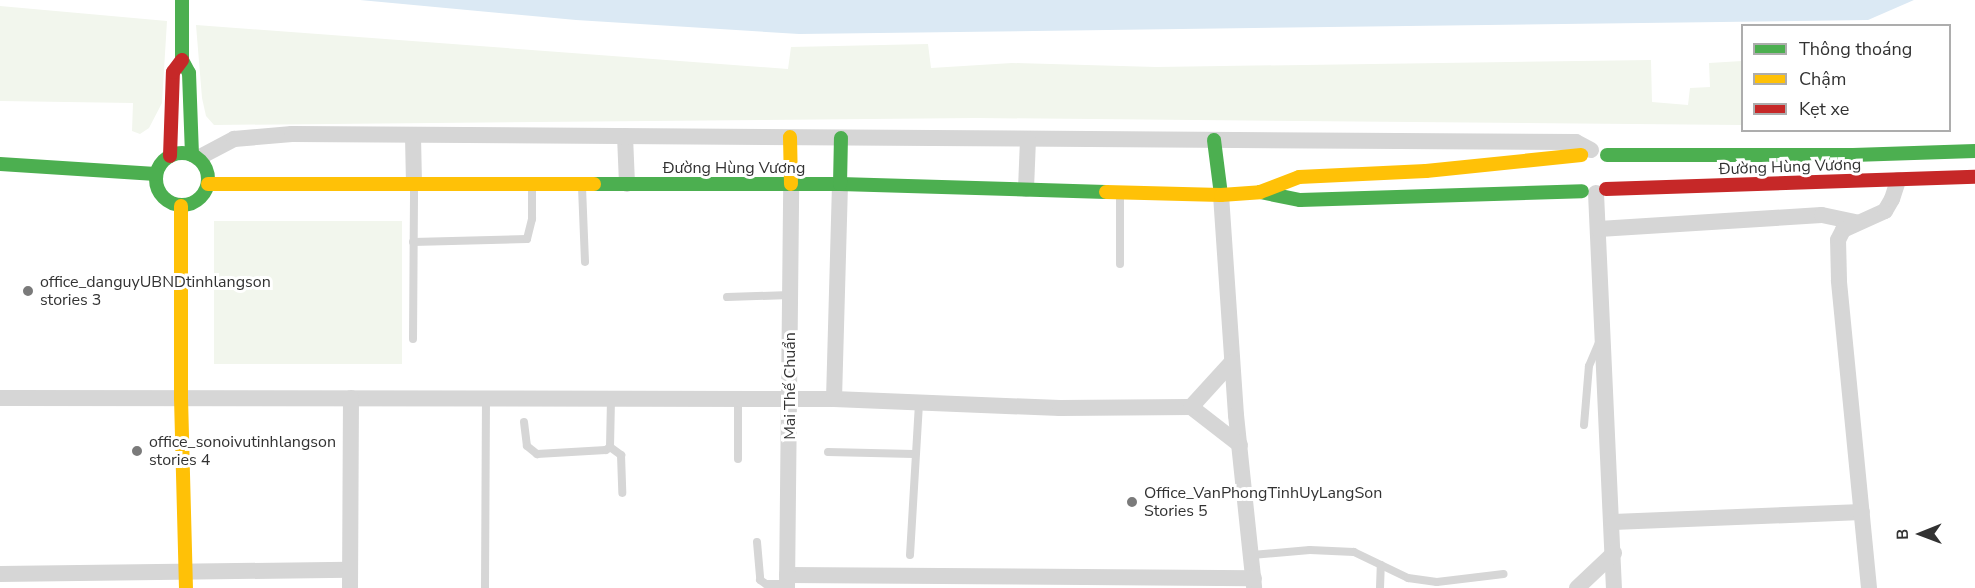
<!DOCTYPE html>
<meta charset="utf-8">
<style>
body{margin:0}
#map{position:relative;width:1975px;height:588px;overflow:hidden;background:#fff;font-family:"Nunito Sans",sans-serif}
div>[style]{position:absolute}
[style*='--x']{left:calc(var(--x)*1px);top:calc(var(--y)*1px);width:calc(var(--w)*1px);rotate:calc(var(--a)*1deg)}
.green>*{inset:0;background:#f2f6ed;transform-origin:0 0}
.water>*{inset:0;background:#dbe9f4}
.lane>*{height:8px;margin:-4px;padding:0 4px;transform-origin:4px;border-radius:4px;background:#d6d6d6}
.street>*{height:16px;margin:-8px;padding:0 8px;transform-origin:8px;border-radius:8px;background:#d6d6d6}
.fast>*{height:14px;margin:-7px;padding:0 7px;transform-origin:7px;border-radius:7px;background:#4caf50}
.fast>.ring{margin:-7px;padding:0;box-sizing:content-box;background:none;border:14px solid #4caf50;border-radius:50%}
.slow>*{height:14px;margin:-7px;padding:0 7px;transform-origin:7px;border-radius:7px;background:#ffc107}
.jam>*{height:14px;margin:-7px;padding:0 7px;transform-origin:7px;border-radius:7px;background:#c62828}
.dots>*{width:16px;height:16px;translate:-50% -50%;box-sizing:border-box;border:3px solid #fff;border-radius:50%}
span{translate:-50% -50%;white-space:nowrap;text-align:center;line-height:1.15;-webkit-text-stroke:6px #fff;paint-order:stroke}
.street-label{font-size:16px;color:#323232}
.poi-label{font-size:16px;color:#323232}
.left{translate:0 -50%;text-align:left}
.legend{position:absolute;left:1741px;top:24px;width:210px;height:108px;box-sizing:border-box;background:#fff;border:2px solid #adadad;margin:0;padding:8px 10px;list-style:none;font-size:18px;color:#323232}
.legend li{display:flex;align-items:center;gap:12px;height:30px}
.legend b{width:30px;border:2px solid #adadad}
.north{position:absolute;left:1891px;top:504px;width:60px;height:60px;-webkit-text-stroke:4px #fff;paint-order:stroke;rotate:269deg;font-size:16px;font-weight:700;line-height:24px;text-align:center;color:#323232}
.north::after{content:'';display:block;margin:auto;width:21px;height:27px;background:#323232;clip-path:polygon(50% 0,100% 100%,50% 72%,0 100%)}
</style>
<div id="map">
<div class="green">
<i style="clip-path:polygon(0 6px,167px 21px,162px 103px,149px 128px,140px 134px,132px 131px,133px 103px,0 101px)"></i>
<i style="clip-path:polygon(196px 25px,788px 69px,791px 47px,928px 44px,931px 68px,1012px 63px,1156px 67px,1651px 60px,1652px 102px,1688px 105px,1690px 88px,1710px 87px,1709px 63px,1742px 61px,1742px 125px,977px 118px,214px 125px,206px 116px,202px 98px)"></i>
<i style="left:214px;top:221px;width:188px;height:143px"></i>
</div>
<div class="water">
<i style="clip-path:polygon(360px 0,1914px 0,1868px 20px,799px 34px,576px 20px)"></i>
</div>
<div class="lane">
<i style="--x:582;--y:187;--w:75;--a:87.7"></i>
<i style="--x:1120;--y:195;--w:69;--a:90"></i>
<i style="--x:413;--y:242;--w:114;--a:-1.5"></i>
<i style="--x:527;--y:239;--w:21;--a:-76"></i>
<i style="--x:532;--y:219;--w:33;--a:-90"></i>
<i style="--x:727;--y:297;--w:63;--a:-1.8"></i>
<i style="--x:413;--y:339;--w:153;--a:-89.6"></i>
<i style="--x:524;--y:422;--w:24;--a:83"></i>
<i style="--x:527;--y:446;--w:13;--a:39"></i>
<i style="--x:537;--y:454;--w:69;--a:-3.3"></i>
<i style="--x:606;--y:450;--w:5;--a:-37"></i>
<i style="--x:610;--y:447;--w:49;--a:-88.8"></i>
<i style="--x:1584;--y:425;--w:59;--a:-85.2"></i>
<i style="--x:1589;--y:366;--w:28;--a:-67"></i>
<i style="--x:610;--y:447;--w:14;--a:36"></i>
<i style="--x:621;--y:455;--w:38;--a:88"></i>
<i style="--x:828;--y:452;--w:86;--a:1.3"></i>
<i style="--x:738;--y:459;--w:60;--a:-90"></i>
<i style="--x:757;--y:542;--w:38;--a:85"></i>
<i style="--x:760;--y:580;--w:7;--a:34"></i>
<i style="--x:766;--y:584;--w:21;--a:0"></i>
<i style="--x:910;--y:555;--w:153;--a:-86.6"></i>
<i style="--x:1252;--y:555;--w:58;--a:-4.9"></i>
<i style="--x:1310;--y:550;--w:44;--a:2.6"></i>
<i style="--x:1354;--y:552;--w:60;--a:25.7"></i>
<i style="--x:1408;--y:578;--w:29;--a:8"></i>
<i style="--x:1437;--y:582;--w:67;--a:-6.8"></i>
<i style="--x:485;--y:588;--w:190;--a:-89.7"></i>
<i style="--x:1380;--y:588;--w:23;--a:-88"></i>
</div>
<div class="street">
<i style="--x:413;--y:136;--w:48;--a:88.8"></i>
<i style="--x:625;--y:136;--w:48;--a:87.6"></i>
<i style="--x:198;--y:158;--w:41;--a:-27.8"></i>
<i style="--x:234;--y:139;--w:58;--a:-4.9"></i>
<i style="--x:292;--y:134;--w:1284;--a:0.36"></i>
<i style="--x:1576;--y:142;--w:17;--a:28"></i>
<i style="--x:1026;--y:189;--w:50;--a:-87.7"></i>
<i style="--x:1596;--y:193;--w:395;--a:87.4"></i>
<i style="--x:1221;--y:195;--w:221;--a:86.1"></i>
<i style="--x:1236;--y:415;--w:173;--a:84"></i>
<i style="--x:1599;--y:229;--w:223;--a:-3.6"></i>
<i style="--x:1822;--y:215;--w:35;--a:12"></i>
<i style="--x:0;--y:398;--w:834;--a:0.07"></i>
<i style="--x:834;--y:399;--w:226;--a:2.3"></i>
<i style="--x:1060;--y:408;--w:131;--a:-0.4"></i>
<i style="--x:1191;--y:407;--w:62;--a:37.8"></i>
<i style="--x:834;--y:399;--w:215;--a:-88.4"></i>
<i style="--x:1191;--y:407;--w:61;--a:-47.7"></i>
<i style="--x:1613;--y:522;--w:249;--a:-2.3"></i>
<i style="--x:0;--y:574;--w:349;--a:-0.7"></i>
<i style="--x:787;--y:575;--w:467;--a:0.4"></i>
<i style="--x:350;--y:588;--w:190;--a:-89.7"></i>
<i style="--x:787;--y:588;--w:404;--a:-89.4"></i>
<i style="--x:1577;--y:588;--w:51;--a:-43.4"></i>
<i style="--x:1869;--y:588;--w:309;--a:-95.6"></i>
<i style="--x:1839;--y:280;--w:40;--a:-91.4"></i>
<i style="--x:1838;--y:240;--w:11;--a:-63"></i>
<i style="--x:1843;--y:230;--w:46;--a:-24.3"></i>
<i style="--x:1885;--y:211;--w:14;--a:-60"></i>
<i style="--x:1892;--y:199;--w:20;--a:-72"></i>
</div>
<div class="fast">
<i style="--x:182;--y:0;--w:60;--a:90"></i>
<i style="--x:182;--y:60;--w:15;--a:62"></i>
<i style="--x:189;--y:73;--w:82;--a:87.9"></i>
<i style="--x:1214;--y:140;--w:55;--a:82.7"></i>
<i class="ring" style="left:156px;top:153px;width:38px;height:38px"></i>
<i style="--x:1607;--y:155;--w:246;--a:0"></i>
<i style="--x:1853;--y:155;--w:122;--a:-1.9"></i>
<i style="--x:0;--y:164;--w:156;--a:3.7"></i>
<i style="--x:594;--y:184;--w:246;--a:0"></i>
<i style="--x:840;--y:184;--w:266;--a:1.7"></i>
<i style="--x:840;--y:184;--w:46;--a:-88.8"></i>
<i style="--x:1260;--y:192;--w:41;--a:11.3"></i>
<i style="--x:1300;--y:200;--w:282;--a:-1.8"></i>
</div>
<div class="slow">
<i style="--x:790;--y:137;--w:47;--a:88.8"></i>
<i style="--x:208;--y:184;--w:386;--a:0"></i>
<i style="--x:1106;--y:192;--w:115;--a:1.5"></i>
<i style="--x:1221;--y:195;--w:39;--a:-4"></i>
<i style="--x:1260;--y:192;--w:42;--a:-21"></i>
<i style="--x:1299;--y:177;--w:127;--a:-2.7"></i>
<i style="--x:1426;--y:171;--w:156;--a:-5.9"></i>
<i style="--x:181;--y:206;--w:192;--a:90"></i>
<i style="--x:181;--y:398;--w:190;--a:88.5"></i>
</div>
<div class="jam">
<i style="--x:170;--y:156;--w:84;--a:-88"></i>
<i style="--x:173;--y:72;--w:15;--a:-53"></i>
<i style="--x:1606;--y:189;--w:369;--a:-1.9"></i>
</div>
<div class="dots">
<i style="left:28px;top:291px;background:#7a7a7a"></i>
<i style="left:137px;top:451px;background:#7a7a7a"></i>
<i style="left:1132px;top:502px;background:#7a7a7a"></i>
</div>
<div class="street-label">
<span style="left:1790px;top:167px;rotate:-2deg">Đường Hùng Vương</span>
<span style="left:734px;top:168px">Đường Hùng Vương</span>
<span style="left:790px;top:386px;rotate:-90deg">Mai Thế Chuẩn</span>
</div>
<div class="poi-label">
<span class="left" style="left:40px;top:291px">office_danguyUBNDtinhlangson<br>stories 3</span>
<span class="left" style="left:149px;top:451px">office_sonoivutinhlangson<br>stories 4</span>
<span class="left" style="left:1144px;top:502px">Office_VanPhongTinhUyLangSon<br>Stories 5</span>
</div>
<ul class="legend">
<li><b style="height:8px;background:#4caf50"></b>Thông thoáng</li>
<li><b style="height:8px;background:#ffc107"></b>Chậm</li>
<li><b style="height:8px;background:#c62828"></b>Kẹt xe</li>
</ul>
<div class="north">B</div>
</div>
